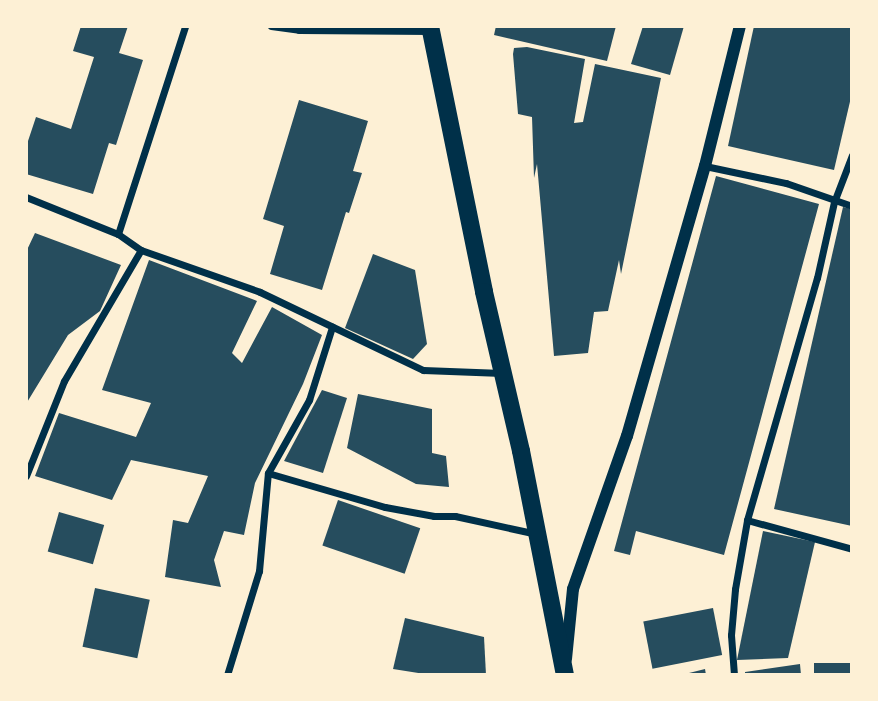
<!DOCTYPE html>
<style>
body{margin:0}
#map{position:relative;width:878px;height:701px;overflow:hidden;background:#fdf0d5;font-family:Merriweather,serif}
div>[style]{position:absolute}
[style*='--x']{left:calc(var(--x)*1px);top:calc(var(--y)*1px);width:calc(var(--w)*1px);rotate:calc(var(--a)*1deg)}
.building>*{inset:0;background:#264d5e;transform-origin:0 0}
.minor>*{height:7px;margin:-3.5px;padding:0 3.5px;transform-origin:3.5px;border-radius:3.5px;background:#003049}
.tertiary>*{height:12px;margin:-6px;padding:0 6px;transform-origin:6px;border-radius:6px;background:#003049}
.primary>*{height:18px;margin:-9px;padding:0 9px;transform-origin:9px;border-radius:9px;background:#003049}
span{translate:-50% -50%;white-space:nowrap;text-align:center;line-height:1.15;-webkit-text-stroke:7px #fdf0d5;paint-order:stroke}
.frame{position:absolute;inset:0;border:28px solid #fdf0d5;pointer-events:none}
</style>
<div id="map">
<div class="building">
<i style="clip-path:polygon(81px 26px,128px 26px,119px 53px,143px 60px,116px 145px,109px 143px,93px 194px,26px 174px,26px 147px,36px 117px,71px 129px,94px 57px,73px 51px)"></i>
<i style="clip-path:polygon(496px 26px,616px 26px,607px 61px,494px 35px)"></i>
<i style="clip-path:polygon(643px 26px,684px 26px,670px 75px,631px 64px)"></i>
<i style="clip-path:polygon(754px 26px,852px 26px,852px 93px,834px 170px,728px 146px)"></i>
<i style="clip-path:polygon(527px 47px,585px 59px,574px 123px,583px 122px,595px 64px,661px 78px,621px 274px,619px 260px,608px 311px,594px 312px,588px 353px,554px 356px,537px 164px,534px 178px,532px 117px,518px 114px,513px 54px,514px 48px)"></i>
<i style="clip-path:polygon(299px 100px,368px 121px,353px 171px,362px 173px,349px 213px,346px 212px,322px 290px,270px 274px,284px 226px,263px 219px)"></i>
<i style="clip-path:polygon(716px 176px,819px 204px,724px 555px,636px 531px,630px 555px,614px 551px)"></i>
<i style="clip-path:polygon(843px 207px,852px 209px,852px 526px,774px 509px)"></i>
<i style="clip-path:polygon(35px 233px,121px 265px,100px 311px,68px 335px,26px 404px,26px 252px)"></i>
<i style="clip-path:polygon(373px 254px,415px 270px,427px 344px,413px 359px,345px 328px)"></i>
<i style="clip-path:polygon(149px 260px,257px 301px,232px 353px,242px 363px,272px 307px,322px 335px,303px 384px,255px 483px,244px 535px,224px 531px,214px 560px,221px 587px,165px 577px,173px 520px,188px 523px,208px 476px,131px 460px,112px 500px,35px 476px,59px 413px,136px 437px,151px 403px,102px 390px)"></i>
<i style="clip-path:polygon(322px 390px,347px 398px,323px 473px,284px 461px)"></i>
<i style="clip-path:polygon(358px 394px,432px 409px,432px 453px,446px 456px,449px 487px,416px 484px,347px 448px)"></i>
<i style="left:338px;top:500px;width:87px;height:48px;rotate:19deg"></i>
<i style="left:59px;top:512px;width:47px;height:41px;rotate:16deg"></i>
<i style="clip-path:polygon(763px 531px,815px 542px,788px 658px,737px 660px)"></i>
<i style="left:95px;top:588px;width:56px;height:60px;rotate:12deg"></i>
<i style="left:713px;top:608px;width:48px;height:71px;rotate:79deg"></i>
<i style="clip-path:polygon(405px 618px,484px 637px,486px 675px,431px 675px,393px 669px)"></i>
<i style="left:814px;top:663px;width:38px;height:12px"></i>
<i style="clip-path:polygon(800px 664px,801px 675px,745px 675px,745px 672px)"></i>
<i style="clip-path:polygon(705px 669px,706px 675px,685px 675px,685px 674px)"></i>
</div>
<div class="minor">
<i style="--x:271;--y:26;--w:28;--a:8"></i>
<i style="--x:299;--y:30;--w:132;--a:0.4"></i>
<i style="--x:705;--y:166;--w:83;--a:11.9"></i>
<i style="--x:786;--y:183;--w:70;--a:19.2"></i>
<i style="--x:26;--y:197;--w:99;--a:21.9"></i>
<i style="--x:118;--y:234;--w:28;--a:35"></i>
<i style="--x:141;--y:250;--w:126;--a:19.4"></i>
<i style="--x:260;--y:292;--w:181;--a:25.6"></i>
<i style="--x:423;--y:370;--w:79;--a:2.2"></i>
<i style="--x:118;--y:234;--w:219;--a:-72.1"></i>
<i style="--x:268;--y:473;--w:122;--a:16.2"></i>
<i style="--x:385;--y:507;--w:50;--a:10.4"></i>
<i style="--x:434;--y:516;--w:21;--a:0"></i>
<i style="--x:455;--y:516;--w:84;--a:12.4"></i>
<i style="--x:26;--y:476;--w:102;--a:-68.2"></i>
<i style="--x:64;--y:381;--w:152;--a:-59.6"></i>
<i style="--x:747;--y:520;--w:109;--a:15.4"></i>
<i style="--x:227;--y:675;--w:109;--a:-72.9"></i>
<i style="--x:259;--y:571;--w:98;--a:-84.8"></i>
<i style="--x:268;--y:473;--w:84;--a:-60.7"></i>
<i style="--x:309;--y:400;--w:77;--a:-72.5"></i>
<i style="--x:734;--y:675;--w:40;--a:-94.3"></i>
<i style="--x:731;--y:635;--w:46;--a:-85"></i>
<i style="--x:735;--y:589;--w:70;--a:-80.1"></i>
<i style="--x:747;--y:520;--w:252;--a:-73.9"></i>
<i style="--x:817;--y:278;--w:78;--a:-77.4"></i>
<i style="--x:834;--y:202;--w:50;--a:-69"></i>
</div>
<div class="tertiary">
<i style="--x:566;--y:659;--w:70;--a:-84.3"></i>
<i style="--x:573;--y:589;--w:162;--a:-70.6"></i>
<i style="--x:627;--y:436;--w:281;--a:-73.9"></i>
<i style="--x:705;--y:166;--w:144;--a:-76"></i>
</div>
<div class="primary">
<i style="--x:430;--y:26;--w:271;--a:78.5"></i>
<i style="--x:484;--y:292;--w:163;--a:76.9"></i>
<i style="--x:521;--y:451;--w:228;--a:78.9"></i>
</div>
<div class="frame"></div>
</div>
